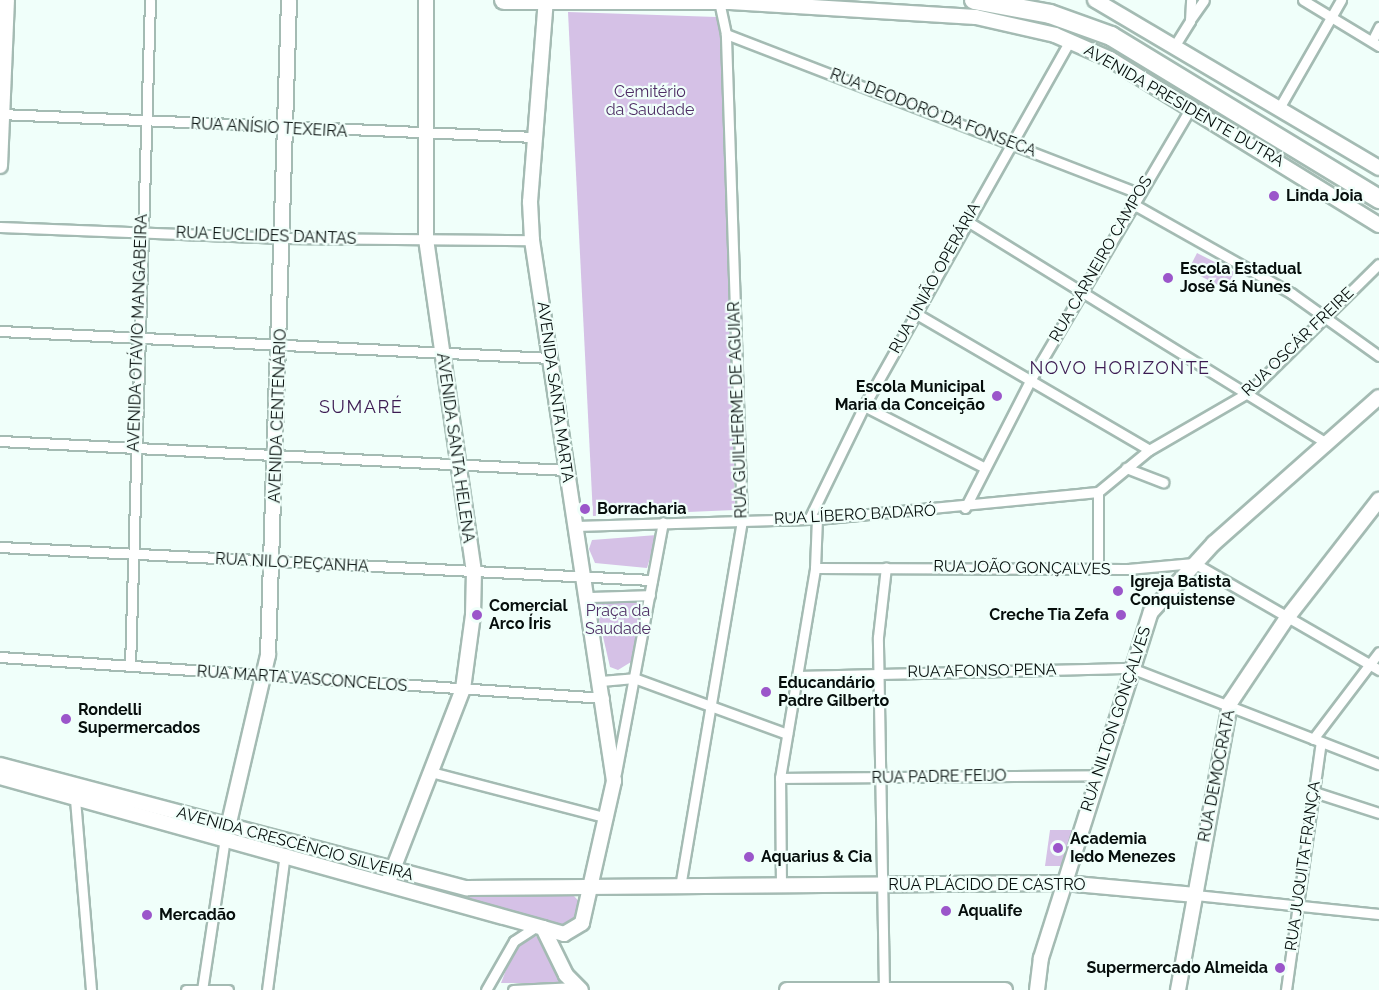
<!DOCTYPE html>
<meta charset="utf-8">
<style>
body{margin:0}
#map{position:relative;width:1379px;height:990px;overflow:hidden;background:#f0fffa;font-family:Raleway,sans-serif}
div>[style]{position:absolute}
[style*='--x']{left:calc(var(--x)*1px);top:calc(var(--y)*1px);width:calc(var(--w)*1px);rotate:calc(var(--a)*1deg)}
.green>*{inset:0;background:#d5c1e6;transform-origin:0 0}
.roads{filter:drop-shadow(2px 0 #a4bbb3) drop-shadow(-2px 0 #a4bbb3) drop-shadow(0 2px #a4bbb3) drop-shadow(0 -2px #a4bbb3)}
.street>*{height:9px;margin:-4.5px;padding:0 4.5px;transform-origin:4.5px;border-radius:4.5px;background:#fff}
.secondary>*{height:14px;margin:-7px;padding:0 7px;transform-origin:7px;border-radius:7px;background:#fff}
.highway>*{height:18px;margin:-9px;padding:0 9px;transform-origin:9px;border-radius:9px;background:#fff}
.dots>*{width:16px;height:16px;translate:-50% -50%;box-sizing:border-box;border:3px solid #f0fffa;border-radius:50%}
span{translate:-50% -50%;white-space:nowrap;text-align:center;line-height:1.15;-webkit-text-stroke:4.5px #f0fffa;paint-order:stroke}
.park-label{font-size:16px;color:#4e2e65}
.street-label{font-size:16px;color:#060e0c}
.poi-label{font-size:16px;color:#060e0c;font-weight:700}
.left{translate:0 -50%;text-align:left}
.right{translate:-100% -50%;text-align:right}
.neighbourhood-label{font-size:18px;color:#3c1b52;letter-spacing:1.5px}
</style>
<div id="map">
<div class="green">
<i style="clip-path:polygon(568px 12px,717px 17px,724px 39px,735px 510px,593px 516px)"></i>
<i style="left:1197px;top:253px;width:42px;height:19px;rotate:27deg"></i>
<i style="clip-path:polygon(657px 535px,647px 568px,595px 563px,589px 549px,592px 540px)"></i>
<i style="clip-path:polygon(644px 600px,631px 662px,618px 670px,610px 667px,595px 602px)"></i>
<i style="clip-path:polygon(1050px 830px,1075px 830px,1063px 866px,1045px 866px)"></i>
<i style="clip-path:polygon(398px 876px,467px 896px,574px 896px,584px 907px,582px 921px,561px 928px,542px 926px,522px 914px,402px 883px)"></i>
<i style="clip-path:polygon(534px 936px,540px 937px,569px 983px,501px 983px,514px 949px)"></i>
</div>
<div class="roads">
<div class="street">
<i style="--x:1303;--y:0;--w:89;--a:31.2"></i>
<i style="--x:1190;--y:20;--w:24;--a:-55"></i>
<i style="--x:726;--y:34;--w:443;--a:21.1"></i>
<i style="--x:1372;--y:41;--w:16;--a:-63"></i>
<i style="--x:1175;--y:45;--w:28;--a:-58"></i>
<i style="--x:1190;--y:21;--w:21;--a:-87"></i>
<i style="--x:1278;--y:110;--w:127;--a:-60.2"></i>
<i style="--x:0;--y:114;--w:536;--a:2.46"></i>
<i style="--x:1133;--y:204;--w:181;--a:29.4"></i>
<i style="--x:1291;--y:293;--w:108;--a:35.6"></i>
<i style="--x:967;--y:221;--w:423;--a:31.7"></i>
<i style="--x:0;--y:227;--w:284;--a:2.2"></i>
<i style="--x:284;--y:238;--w:248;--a:0.5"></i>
<i style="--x:915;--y:313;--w:271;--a:30.3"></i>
<i style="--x:0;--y:331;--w:552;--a:2.81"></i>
<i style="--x:864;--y:406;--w:134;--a:27.1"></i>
<i style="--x:0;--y:441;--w:568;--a:2.93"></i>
<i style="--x:1126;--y:468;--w:40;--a:21"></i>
<i style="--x:965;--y:508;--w:145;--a:-62.9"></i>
<i style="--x:1031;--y:379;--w:316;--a:-59.5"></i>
<i style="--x:809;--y:519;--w:126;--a:-64"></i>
<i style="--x:864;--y:406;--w:419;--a:-60.6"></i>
<i style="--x:576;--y:526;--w:241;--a:-1.7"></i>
<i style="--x:817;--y:519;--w:282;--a:-5.5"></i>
<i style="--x:1098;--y:492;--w:66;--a:-39.5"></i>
<i style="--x:1149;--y:450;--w:116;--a:-30.1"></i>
<i style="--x:1249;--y:392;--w:182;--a:-44.6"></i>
<i style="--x:0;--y:547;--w:653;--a:2.9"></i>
<i style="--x:815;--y:568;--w:313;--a:0.2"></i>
<i style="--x:1128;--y:569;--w:66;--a:-5.2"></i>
<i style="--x:1194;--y:563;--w:214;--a:30"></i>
<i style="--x:1098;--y:569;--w:77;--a:-90"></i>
<i style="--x:587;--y:597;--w:63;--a:-1.8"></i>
<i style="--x:0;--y:657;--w:605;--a:3.88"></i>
<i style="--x:130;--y:666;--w:666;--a:-88.28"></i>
<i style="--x:797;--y:676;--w:334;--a:-1.4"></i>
<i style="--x:1131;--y:668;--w:266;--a:21.2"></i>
<i style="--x:601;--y:681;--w:33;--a:-5"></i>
<i style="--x:634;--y:678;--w:163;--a:20.1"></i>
<i style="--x:1313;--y:739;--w:109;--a:-52.8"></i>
<i style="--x:431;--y:772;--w:182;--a:14.6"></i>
<i style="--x:616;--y:773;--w:255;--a:-79.4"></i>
<i style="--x:780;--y:778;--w:319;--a:-0.5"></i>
<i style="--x:1314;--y:792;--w:68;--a:17.9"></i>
<i style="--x:75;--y:799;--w:192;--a:85.2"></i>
<i style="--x:781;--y:886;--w:108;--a:-90.5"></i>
<i style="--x:780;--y:778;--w:213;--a:-80.5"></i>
<i style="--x:815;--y:568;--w:49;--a:-87.7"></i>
<i style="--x:680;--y:887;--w:372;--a:-80.4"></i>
<i style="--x:742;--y:520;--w:486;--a:-91.9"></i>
<i style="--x:726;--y:34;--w:34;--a:-102"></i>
<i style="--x:1195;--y:895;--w:185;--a:5.9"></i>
<i style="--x:884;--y:989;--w:352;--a:-91"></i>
<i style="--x:878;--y:637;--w:70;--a:-83.5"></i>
<i style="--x:186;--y:990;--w:42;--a:0"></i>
<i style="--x:202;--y:990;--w:154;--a:-81.4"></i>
<i style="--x:267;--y:990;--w:138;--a:-82.5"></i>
<i style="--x:486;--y:990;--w:56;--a:-60.3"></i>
<i style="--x:514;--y:941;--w:27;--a:-33"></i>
<i style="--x:513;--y:990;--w:63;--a:-2.7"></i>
<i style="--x:1286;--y:990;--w:250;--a:-82"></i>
</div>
<div class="secondary">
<i style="--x:1095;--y:0;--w:330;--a:30.6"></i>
<i style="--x:730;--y:2;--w:246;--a:3.5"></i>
<i style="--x:976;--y:17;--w:81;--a:12.8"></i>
<i style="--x:1055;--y:35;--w:60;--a:23.6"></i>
<i style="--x:1110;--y:59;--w:316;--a:31.7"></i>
<i style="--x:0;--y:166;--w:166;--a:-87.6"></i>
<i style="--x:0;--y:765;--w:483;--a:14.8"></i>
<i style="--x:467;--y:888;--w:597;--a:-0.48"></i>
<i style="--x:1064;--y:883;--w:132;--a:5.2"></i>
<i style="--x:0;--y:777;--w:564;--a:15.54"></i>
<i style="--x:543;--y:928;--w:22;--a:16"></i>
<i style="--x:564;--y:934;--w:21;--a:-31"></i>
<i style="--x:582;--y:923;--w:146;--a:-77.3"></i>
<i style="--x:614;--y:781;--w:547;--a:-98.62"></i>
<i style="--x:532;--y:240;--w:38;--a:-93"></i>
<i style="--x:530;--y:202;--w:203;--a:-85.5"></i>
<i style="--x:228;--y:827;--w:177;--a:-76.9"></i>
<i style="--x:268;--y:655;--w:655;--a:-88.16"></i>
<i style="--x:390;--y:877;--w:202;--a:-68.8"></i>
<i style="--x:463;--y:689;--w:75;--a:-82.3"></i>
<i style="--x:473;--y:615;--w:43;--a:-88.7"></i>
<i style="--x:474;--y:572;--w:336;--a:-98.2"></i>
<i style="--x:426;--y:239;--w:239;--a:-90"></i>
<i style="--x:543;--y:928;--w:52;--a:63.9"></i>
<i style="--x:566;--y:975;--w:21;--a:45"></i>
<i style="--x:787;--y:990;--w:218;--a:0"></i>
<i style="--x:1037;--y:990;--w:32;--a:-83"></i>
<i style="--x:1041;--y:958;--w:363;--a:-72.4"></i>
<i style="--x:1151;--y:612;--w:93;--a:-47.6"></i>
<i style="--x:1214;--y:543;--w:220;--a:-41.5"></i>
<i style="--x:1178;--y:990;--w:292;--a:-79.7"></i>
<i style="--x:1230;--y:703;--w:102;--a:-56.2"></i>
<i style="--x:1287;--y:618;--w:150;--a:-52.1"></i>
</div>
<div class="highway">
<i style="--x:504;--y:0;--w:236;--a:0"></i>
<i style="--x:974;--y:0;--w:77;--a:10.4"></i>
<i style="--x:1050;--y:14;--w:65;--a:19.8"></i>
<i style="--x:1111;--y:36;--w:314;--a:31.3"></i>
</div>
</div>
<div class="dots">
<i style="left:1274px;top:196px;background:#9b56ca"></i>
<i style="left:1168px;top:278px;background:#9b56ca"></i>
<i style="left:997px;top:396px;background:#9b56ca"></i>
<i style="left:585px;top:509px;background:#9b56ca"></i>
<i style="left:1118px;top:591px;background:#9b56ca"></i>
<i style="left:477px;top:615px;background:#9b56ca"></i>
<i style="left:1121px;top:615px;background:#9b56ca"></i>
<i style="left:766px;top:692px;background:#9b56ca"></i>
<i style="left:66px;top:719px;background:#9b56ca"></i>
<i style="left:1058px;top:848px;background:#9b56ca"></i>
<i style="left:749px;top:857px;background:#9b56ca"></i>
<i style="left:946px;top:911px;background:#9b56ca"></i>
<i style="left:147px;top:915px;background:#9b56ca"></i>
<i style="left:1280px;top:968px;background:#9b56ca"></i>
</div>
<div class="park-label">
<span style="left:650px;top:101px">Cemitério<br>da Saudade</span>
<span style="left:618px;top:620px">Praça da<br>Saudade</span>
</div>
<div class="street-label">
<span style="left:1184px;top:106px;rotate:30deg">AVENIDA PRESIDENTE DUTRA</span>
<span style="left:933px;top:113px;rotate:21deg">RUA DEODORO DA FONSECA</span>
<span style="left:269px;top:128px;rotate:3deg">RUA ANÍSIO TEXEIRA</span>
<span style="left:266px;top:236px;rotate:2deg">RUA EUCLIDES DANTAS</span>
<span style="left:1101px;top:259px;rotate:-60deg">RUA CARNEIRO CAMPOS</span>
<span style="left:935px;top:278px;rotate:-61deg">RUA UNIÃO OPERÁRIA</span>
<span style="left:138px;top:333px;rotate:-88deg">AVENIDA OTÁVIO MANGABEIRA</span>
<span style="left:1298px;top:342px;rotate:-44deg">RUA OSCÁR FREIRE</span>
<span style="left:555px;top:392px;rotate:82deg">AVENIDA SANTA MARTA</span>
<span style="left:738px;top:410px;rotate:-92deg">RUA GUILHERME DE AGUIAR</span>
<span style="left:278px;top:416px;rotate:-88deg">AVENIDA CENTENÁRIO</span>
<span style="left:455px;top:448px;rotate:82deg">AVENIDA SANTA HELENA</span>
<span style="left:855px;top:515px;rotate:-3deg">RUA LÍBERO BADARÓ</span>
<span style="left:292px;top:563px;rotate:3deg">RUA NILO PEÇANHA</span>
<span style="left:1022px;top:568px;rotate:1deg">RUA JOÃO GONÇALVES</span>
<span style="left:982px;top:671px;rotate:-1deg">RUA AFONSO PENA</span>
<span style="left:302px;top:679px;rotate:4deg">RUA MARTA VASCONCELOS</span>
<span style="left:1116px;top:719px;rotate:-72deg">RUA NILTON GONÇALVES</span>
<span style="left:1217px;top:776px;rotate:-79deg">RUA DEMOCRATA</span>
<span style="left:939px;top:777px;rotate:-1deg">RUA PADRE FEIJO</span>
<span style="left:295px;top:844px;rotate:15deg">AVENIDA CRESCÊNCIO SILVEIRA</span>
<span style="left:1303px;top:866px;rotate:-82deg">RUA JUQUITA FRANÇA</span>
<span style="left:987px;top:885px">RUA PLÁCIDO DE CASTRO</span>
</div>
<div class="poi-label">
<span class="left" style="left:1286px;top:196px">Linda Joia</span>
<span class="left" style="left:1180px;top:278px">Escola Estadual<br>José Sá Nunes</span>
<span class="right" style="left:985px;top:396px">Escola Municipal<br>Maria da Conceição</span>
<span class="left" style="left:597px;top:509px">Borracharia</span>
<span class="left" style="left:1130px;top:591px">Igreja Batista<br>Conquistense</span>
<span class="left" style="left:489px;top:615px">Comercial<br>Arco Íris</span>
<span class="right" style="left:1109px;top:615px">Creche Tia Zefa</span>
<span class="left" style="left:778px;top:692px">Educandário<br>Padre Gilberto</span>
<span class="left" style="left:78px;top:719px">Rondelli<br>Supermercados</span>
<span class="left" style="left:1070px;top:848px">Academia<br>Iedo Menezes</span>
<span class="left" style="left:761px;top:857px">Aquarius &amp; Cia</span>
<span class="left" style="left:958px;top:911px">Aqualife</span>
<span class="left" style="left:159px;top:915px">Mercadão</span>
<span class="right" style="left:1268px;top:968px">Supermercado Almeida</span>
</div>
<div class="neighbourhood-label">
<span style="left:1120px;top:368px">NOVO HORIZONTE</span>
<span style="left:361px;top:407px">SUMARÉ</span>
</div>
</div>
